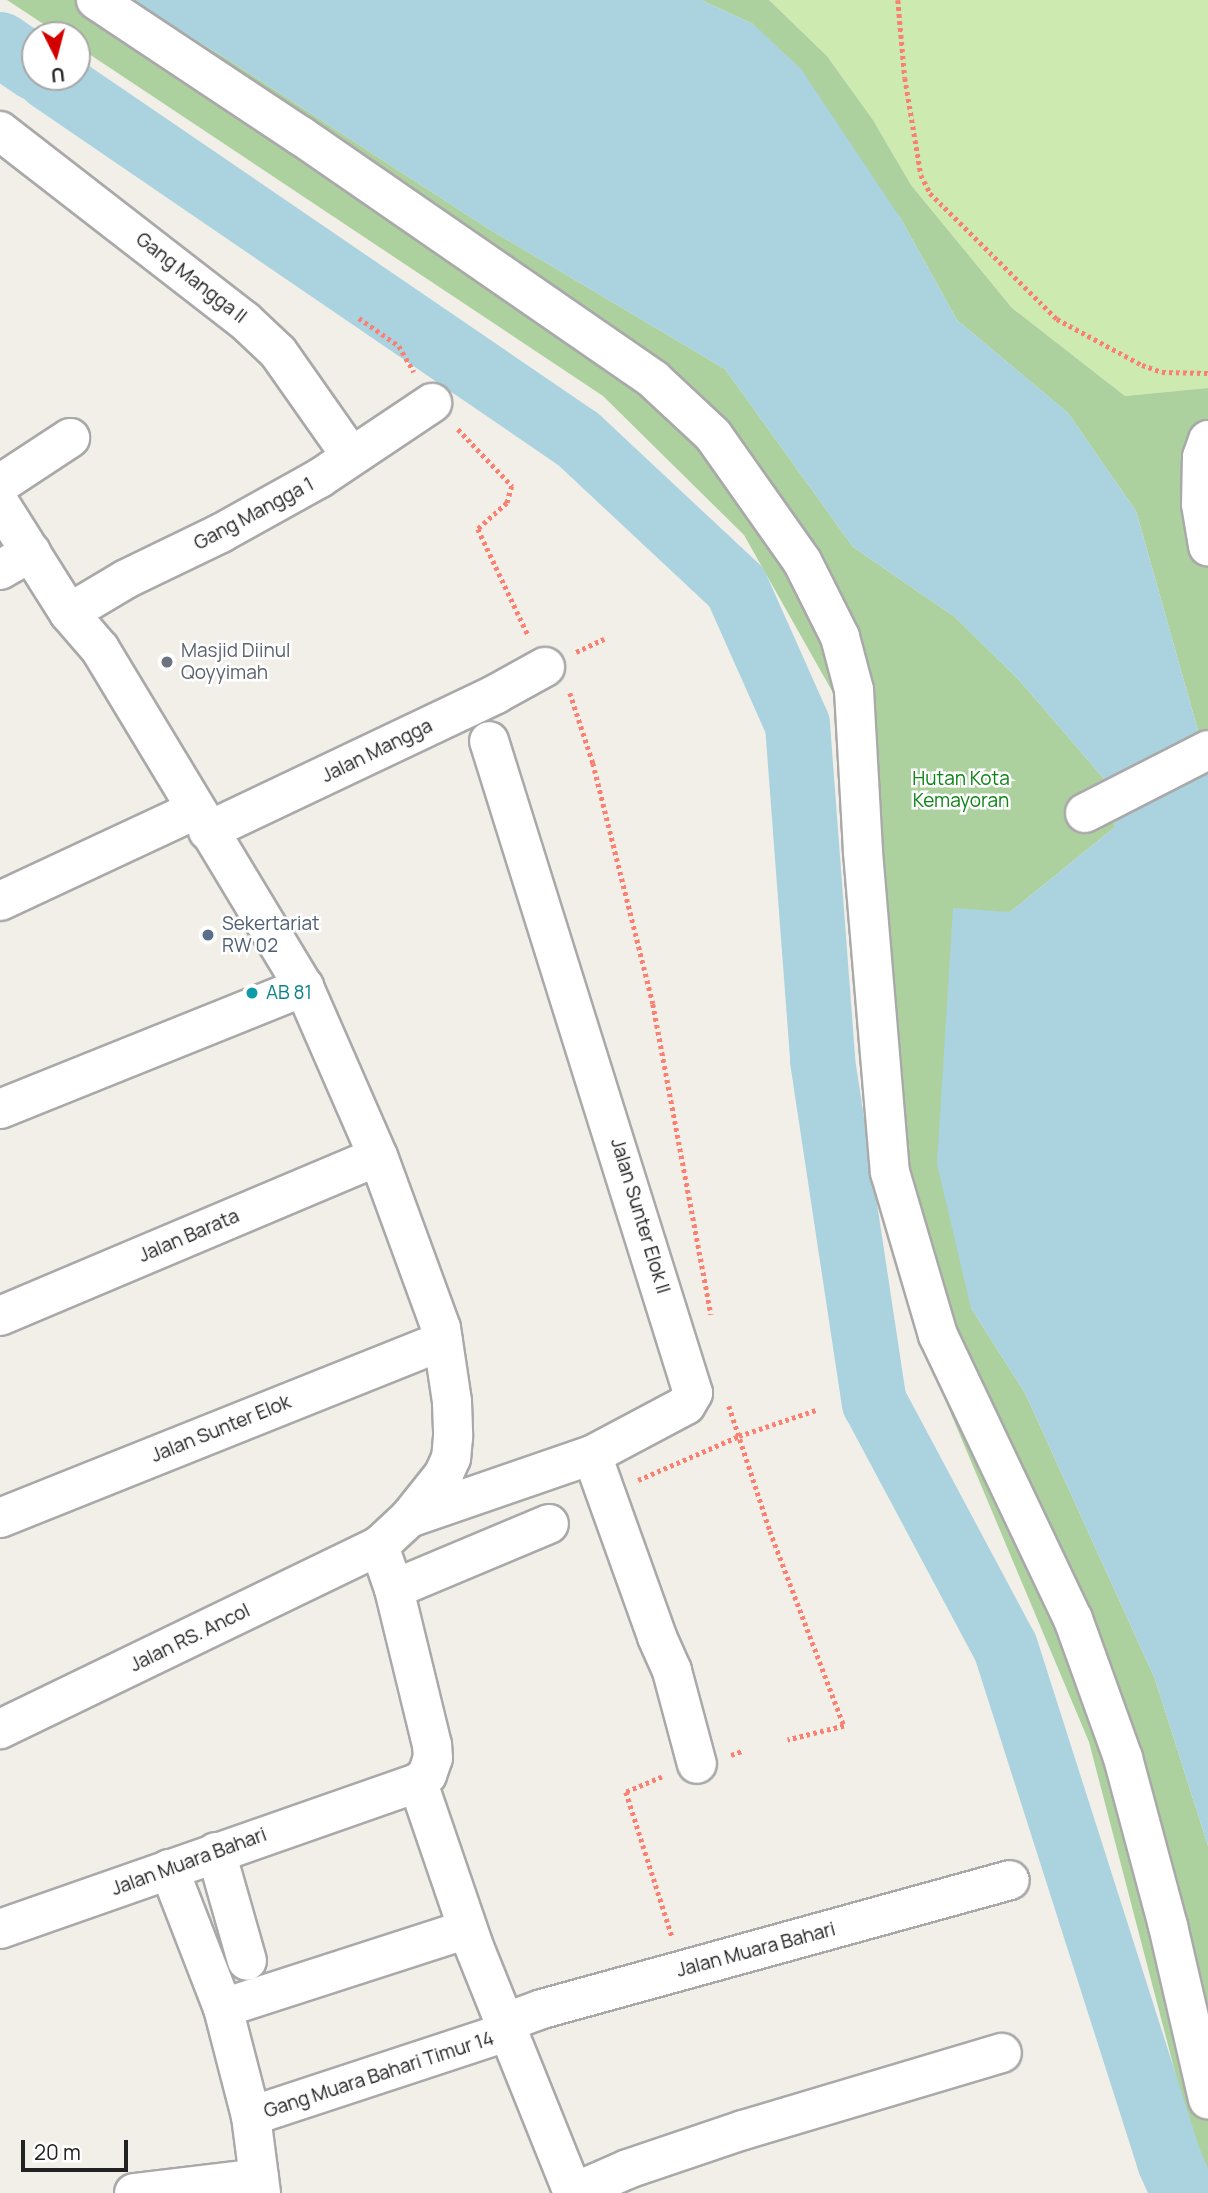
<!DOCTYPE html>
<style>
body{margin:0}
#map{position:relative;width:1208px;height:2193px;overflow:hidden;background:#f2efe9;font-family:Manrope,sans-serif}
div>[style]{position:absolute}
[style*='--x']{left:calc(var(--x)*1px);top:calc(var(--y)*1px);width:calc(var(--w)*1px);rotate:calc(var(--a)*1deg)}
.grass>*{inset:0;background:#cdebb0}
.forest>*{inset:0;background:#add19e}
.water>*{inset:0;background:#aad3df}
.river>*{height:65px;margin:-32.5px;padding:0 32.5px;transform-origin:32.5px;border-radius:32.5px;background:#aad3df}
.path>*{height:4.5px;margin-top:-2.25px;transform-origin:0;background:repeating-linear-gradient(90deg,#fa8072 0 3.5px,transparent 0 7px)}
.roads{filter:drop-shadow(2px 0 #a9a9a9) drop-shadow(-2px 0 #a9a9a9) drop-shadow(0 2px #a9a9a9) drop-shadow(0 -2px #a9a9a9)}
.minor>*{height:38px;margin:-19px;padding:0 19px;transform-origin:19px;border-radius:19px;background:#fff}
.dots>*{width:19px;height:19px;translate:-50% -50%;box-sizing:border-box;border:4px solid #fff;border-radius:50%}
span{translate:-50% -50%;white-space:nowrap;text-align:center;line-height:1.15;-webkit-text-stroke:5px #fff;paint-order:stroke}
.street-label{font-size:19px;color:#222}
.worship-label{font-size:19px;color:#5b616d}
.left{translate:0 -50%;text-align:left}
.park-label{font-size:19px;color:#0c8416}
.service-label{font-size:19px;color:#4e5e75}
.culture-label{font-size:19px;color:#0d838f}
.north{position:absolute;left:21px;top:21px;width:70px;height:70px;box-sizing:border-box;background:#fff;border:2px solid #a7a7a7;border-radius:50%;rotate:174deg;font-size:19px;font-weight:700;line-height:28px;text-align:center;color:#222}
.north::after{content:'';display:block;margin:auto;width:24px;height:32px;background:#d40000;clip-path:polygon(50% 0,100% 100%,50% 72%,0 100%)}
.scale{position:absolute;left:21px;top:2140px;width:107px;height:32px;box-sizing:border-box;border:4px solid #222;border-top:0;padding-left:9px;font-size:21px;line-height:24px;white-space:nowrap;color:#222;-webkit-text-stroke:5px #fff;paint-order:stroke}
</style>
<div id="map">
<div class="grass">
<i style="clip-path:polygon(769px 0,1208px 0,1208px 388px,1125px 396px,1012px 308px,911px 185px,873px 120px,827px 56px)"></i>
</div>
<div class="forest">
<i style="clip-path:polygon(7px 0,129px 0,227px 59px,484px 226px,725px 369px,853px 547px,955px 617px,1020px 681px,1105px 780px,1115px 827px,1010px 912px,971px 1308px,1025px 1393px,1155px 1679px,1208px 1846px,1208px 2171px,1187px 2118px,1089px 1742px,933px 1371px,879px 1196px,836px 698px,744px 535px,603px 396px,77px 46px,77px 35px,60px 35px)"></i>
<i style="clip-path:polygon(701px 0,769px 0,827px 56px,873px 120px,911px 185px,1012px 308px,1125px 396px,1208px 388px,1208px 766px,1136px 511px,1068px 413px,957px 320px,901px 219px,753px 24px)"></i>
</div>
<div class="water">
<i style="clip-path:polygon(129px 0,701px 0,753px 24px,801px 69px,901px 219px,957px 320px,1068px 413px,1136px 511px,1208px 766px,1208px 1846px,1155px 1679px,1025px 1393px,971px 1308px,937px 1164px,953px 908px,1010px 912px,1115px 827px,1105px 780px,1020px 681px,955px 617px,853px 547px,725px 369px,484px 226px,227px 59px)"></i>
<i style="clip-path:polygon(1189px 2148px,1204px 2193px,1159px 2193px,1137px 2160px)"></i>
</div>
<div class="river">
<i style="--x:0;--y:44;--w:42;--a:34.4"></i>
<i style="--x:48;--y:77;--w:642;--a:34.33"></i>
<i style="--x:578;--y:439;--w:216;--a:43.1"></i>
<i style="--x:736;--y:587;--w:150;--a:66"></i>
<i style="--x:797;--y:724;--w:337;--a:85.7"></i>
<i style="--x:822;--y:1060;--w:346;--a:81.4"></i>
<i style="--x:874;--y:1402;--w:278;--a:61.9"></i>
<i style="--x:1005;--y:1647;--w:540;--a:72.3"></i>
<i style="--x:1169;--y:2161;--w:35;--a:66"></i>
</div>
<div class="path">
<i style="--x:898;--y:0;--w:78;--a:84.9"></i>
<i style="--x:905;--y:78;--w:98;--a:80.6"></i>
<i style="--x:921;--y:175;--w:20;--a:63"></i>
<i style="--x:930;--y:193;--w:179;--a:44.8"></i>
<i style="--x:1057;--y:319;--w:97;--a:28.4"></i>
<i style="--x:1142;--y:365;--w:21;--a:19"></i>
<i style="--x:1162;--y:372;--w:46;--a:1.2"></i>
<i style="--x:359;--y:318;--w:49;--a:35"></i>
<i style="--x:399;--y:346;--w:30;--a:60"></i>
<i style="--x:458;--y:429;--w:79;--a:46.5"></i>
<i style="--x:512;--y:486;--w:18;--a:106"></i>
<i style="--x:507;--y:503;--w:39;--a:138"></i>
<i style="--x:478;--y:529;--w:117;--a:64.7"></i>
<i style="--x:576;--y:652;--w:31;--a:-25"></i>
<i style="--x:570;--y:693;--w:74;--a:71.8"></i>
<i style="--x:593;--y:763;--w:248;--a:76"></i>
<i style="--x:653;--y:1004;--w:316;--a:79.4"></i>
<i style="--x:729;--y:1406;--w:132;--a:71.8"></i>
<i style="--x:770;--y:1531;--w:209;--a:69.2"></i>
<i style="--x:844;--y:1726;--w:58;--a:166"></i>
<i style="--x:638;--y:1480;--w:110;--a:-23.5"></i>
<i style="--x:739;--y:1436;--w:81;--a:-18.7"></i>
<i style="--x:731;--y:1755;--w:12;--a:-20"></i>
<i style="--x:662;--y:1777;--w:39;--a:157"></i>
<i style="--x:626;--y:1792;--w:151;--a:72.3"></i>
</div>
<div class="roads">
<div class="minor">
<i style="--x:96;--y:0;--w:246;--a:33.6"></i>
<i style="--x:301;--y:136;--w:428;--a:34.6"></i>
<i style="--x:653;--y:379;--w:82;--a:43"></i>
<i style="--x:713;--y:435;--w:154;--a:54.8"></i>
<i style="--x:802;--y:561;--w:85;--a:63.4"></i>
<i style="--x:840;--y:637;--w:55;--a:75.2"></i>
<i style="--x:854;--y:690;--w:162;--a:86.8"></i>
<i style="--x:863;--y:852;--w:321;--a:85.2"></i>
<i style="--x:890;--y:1172;--w:170;--a:73.6"></i>
<i style="--x:938;--y:1335;--w:314;--a:64.6"></i>
<i style="--x:1073;--y:1619;--w:148;--a:70.2"></i>
<i style="--x:1123;--y:1758;--w:174;--a:75"></i>
<i style="--x:1168;--y:1926;--w:178;--a:77"></i>
<i style="--x:0;--y:131;--w:309;--a:37.8"></i>
<i style="--x:244;--y:320;--w:47;--a:43.3"></i>
<i style="--x:278;--y:352;--w:127;--a:54.9"></i>
<i style="--x:1208;--y:440;--w:18;--a:109"></i>
<i style="--x:1202;--y:457;--w:47;--a:91.2"></i>
<i style="--x:1201;--y:504;--w:43;--a:80.5"></i>
<i style="--x:0;--y:484;--w:84;--a:-33.3"></i>
<i style="--x:0;--y:504;--w:129;--a:57.7"></i>
<i style="--x:69;--y:613;--w:48;--a:49.3"></i>
<i style="--x:100;--y:649;--w:395;--a:58.9"></i>
<i style="--x:304;--y:987;--w:184;--a:66.4"></i>
<i style="--x:378;--y:1156;--w:183;--a:69.9"></i>
<i style="--x:441;--y:1328;--w:75;--a:81.5"></i>
<i style="--x:452;--y:1402;--w:35;--a:88"></i>
<i style="--x:453;--y:1437;--w:21;--a:95"></i>
<i style="--x:451;--y:1458;--w:17;--a:114"></i>
<i style="--x:444;--y:1474;--w:56;--a:128.5"></i>
<i style="--x:409;--y:1518;--w:41;--a:137"></i>
<i style="--x:379;--y:1546;--w:421;--a:154.2"></i>
<i style="--x:0;--y:570;--w:36;--a:-30"></i>
<i style="--x:69;--y:613;--w:66;--a:-30.8"></i>
<i style="--x:126;--y:579;--w:106;--a:-25.8"></i>
<i style="--x:221;--y:533;--w:113;--a:-29.1"></i>
<i style="--x:320;--y:478;--w:135;--a:-33.8"></i>
<i style="--x:1085;--y:813;--w:138;--a:-27.1"></i>
<i style="--x:208;--y:831;--w:319;--a:-25.4"></i>
<i style="--x:496;--y:694;--w:56;--a:-28.9"></i>
<i style="--x:0;--y:901;--w:215;--a:-25"></i>
<i style="--x:0;--y:1109;--w:328;--a:-21.9"></i>
<i style="--x:0;--y:1316;--w:410;--a:-22.9"></i>
<i style="--x:592;--y:1455;--w:193;--a:70.3"></i>
<i style="--x:657;--y:1637;--w:37;--a:66"></i>
<i style="--x:672;--y:1671;--w:96;--a:75"></i>
<i style="--x:0;--y:1518;--w:477;--a:-21.8"></i>
<i style="--x:409;--y:1518;--w:194;--a:-19"></i>
<i style="--x:592;--y:1455;--w:106;--a:-28"></i>
<i style="--x:686;--y:1405;--w:14;--a:-60"></i>
<i style="--x:693;--y:1393;--w:683;--a:-107.37"></i>
<i style="--x:394;--y:1589;--w:168;--a:-22.8"></i>
<i style="--x:418;--y:1783;--w:170;--a:71.1"></i>
<i style="--x:473;--y:1944;--w:268;--a:68.1"></i>
<i style="--x:573;--y:2193;--w:60;--a:-23.6"></i>
<i style="--x:628;--y:2169;--w:121;--a:-18.7"></i>
<i style="--x:743;--y:2130;--w:270;--a:-16.6"></i>
<i style="--x:216;--y:1852;--w:113;--a:74.1"></i>
<i style="--x:169;--y:1869;--w:149;--a:68.8"></i>
<i style="--x:223;--y:2008;--w:112;--a:75.5"></i>
<i style="--x:251;--y:2116;--w:78;--a:82.6"></i>
<i style="--x:0;--y:1929;--w:443;--a:-19.3"></i>
<i style="--x:418;--y:1783;--w:12;--a:-42"></i>
<i style="--x:427;--y:1775;--w:18;--a:-71"></i>
<i style="--x:433;--y:1758;--w:13;--a:-94"></i>
<i style="--x:432;--y:1745;--w:161;--a:-103.7"></i>
<i style="--x:394;--y:1589;--w:46;--a:-109.2"></i>
<i style="--x:223;--y:2008;--w:257;--a:-17.9"></i>
<i style="--x:504;--y:2023;--w:40;--a:-20.2"></i>
<i style="--x:542;--y:2009;--w:485;--a:-15.4"></i>
<i style="--x:251;--y:2116;--w:269;--a:-18.2"></i>
<i style="--x:134;--y:2193;--w:126;--a:-6.8"></i>
</div>
</div>
<div class="dots">
<i style="left:167px;top:662px;background:#6b7280"></i>
<i style="left:208px;top:935px;background:#5c6f8a"></i>
<i style="left:252px;top:993px;background:#0f9aa8"></i>
</div>
<div class="street-label">
<span style="left:191px;top:278px;rotate:38deg">Gang Mangga II</span>
<span style="left:254px;top:514px;rotate:-28deg">Gang Mangga 1</span>
<span style="left:377px;top:751px;rotate:-26deg">Jalan Mangga</span>
<span style="left:640px;top:1216px;rotate:73deg">Jalan Sunter Elok II</span>
<span style="left:189px;top:1236px;rotate:-23deg">Jalan Barata</span>
<span style="left:221px;top:1429px;rotate:-22deg">Jalan Sunter Elok</span>
<span style="left:190px;top:1638px;rotate:-26deg">Jalan RS. Ancol</span>
<span style="left:189px;top:1862px;rotate:-20deg">Jalan Muara Bahari</span>
<span style="left:756px;top:1950px;rotate:-15deg">Jalan Muara Bahari</span>
<span style="left:379px;top:2075px;rotate:-18deg">Gang Muara Bahari Timur 14</span>
</div>
<div class="worship-label">
<span class="left" style="left:181px;top:662px">Masjid Diinul<br>Qoyyimah</span>
</div>
<div class="park-label">
<span style="left:961px;top:790px">Hutan Kota<br>Kemayoran</span>
</div>
<div class="service-label">
<span class="left" style="left:222px;top:935px">Sekertariat<br>RW 02</span>
</div>
<div class="culture-label">
<span class="left" style="left:266px;top:993px">AB 81</span>
</div>
<div class="north">U</div>
<div class="scale">20 m</div>
</div>
